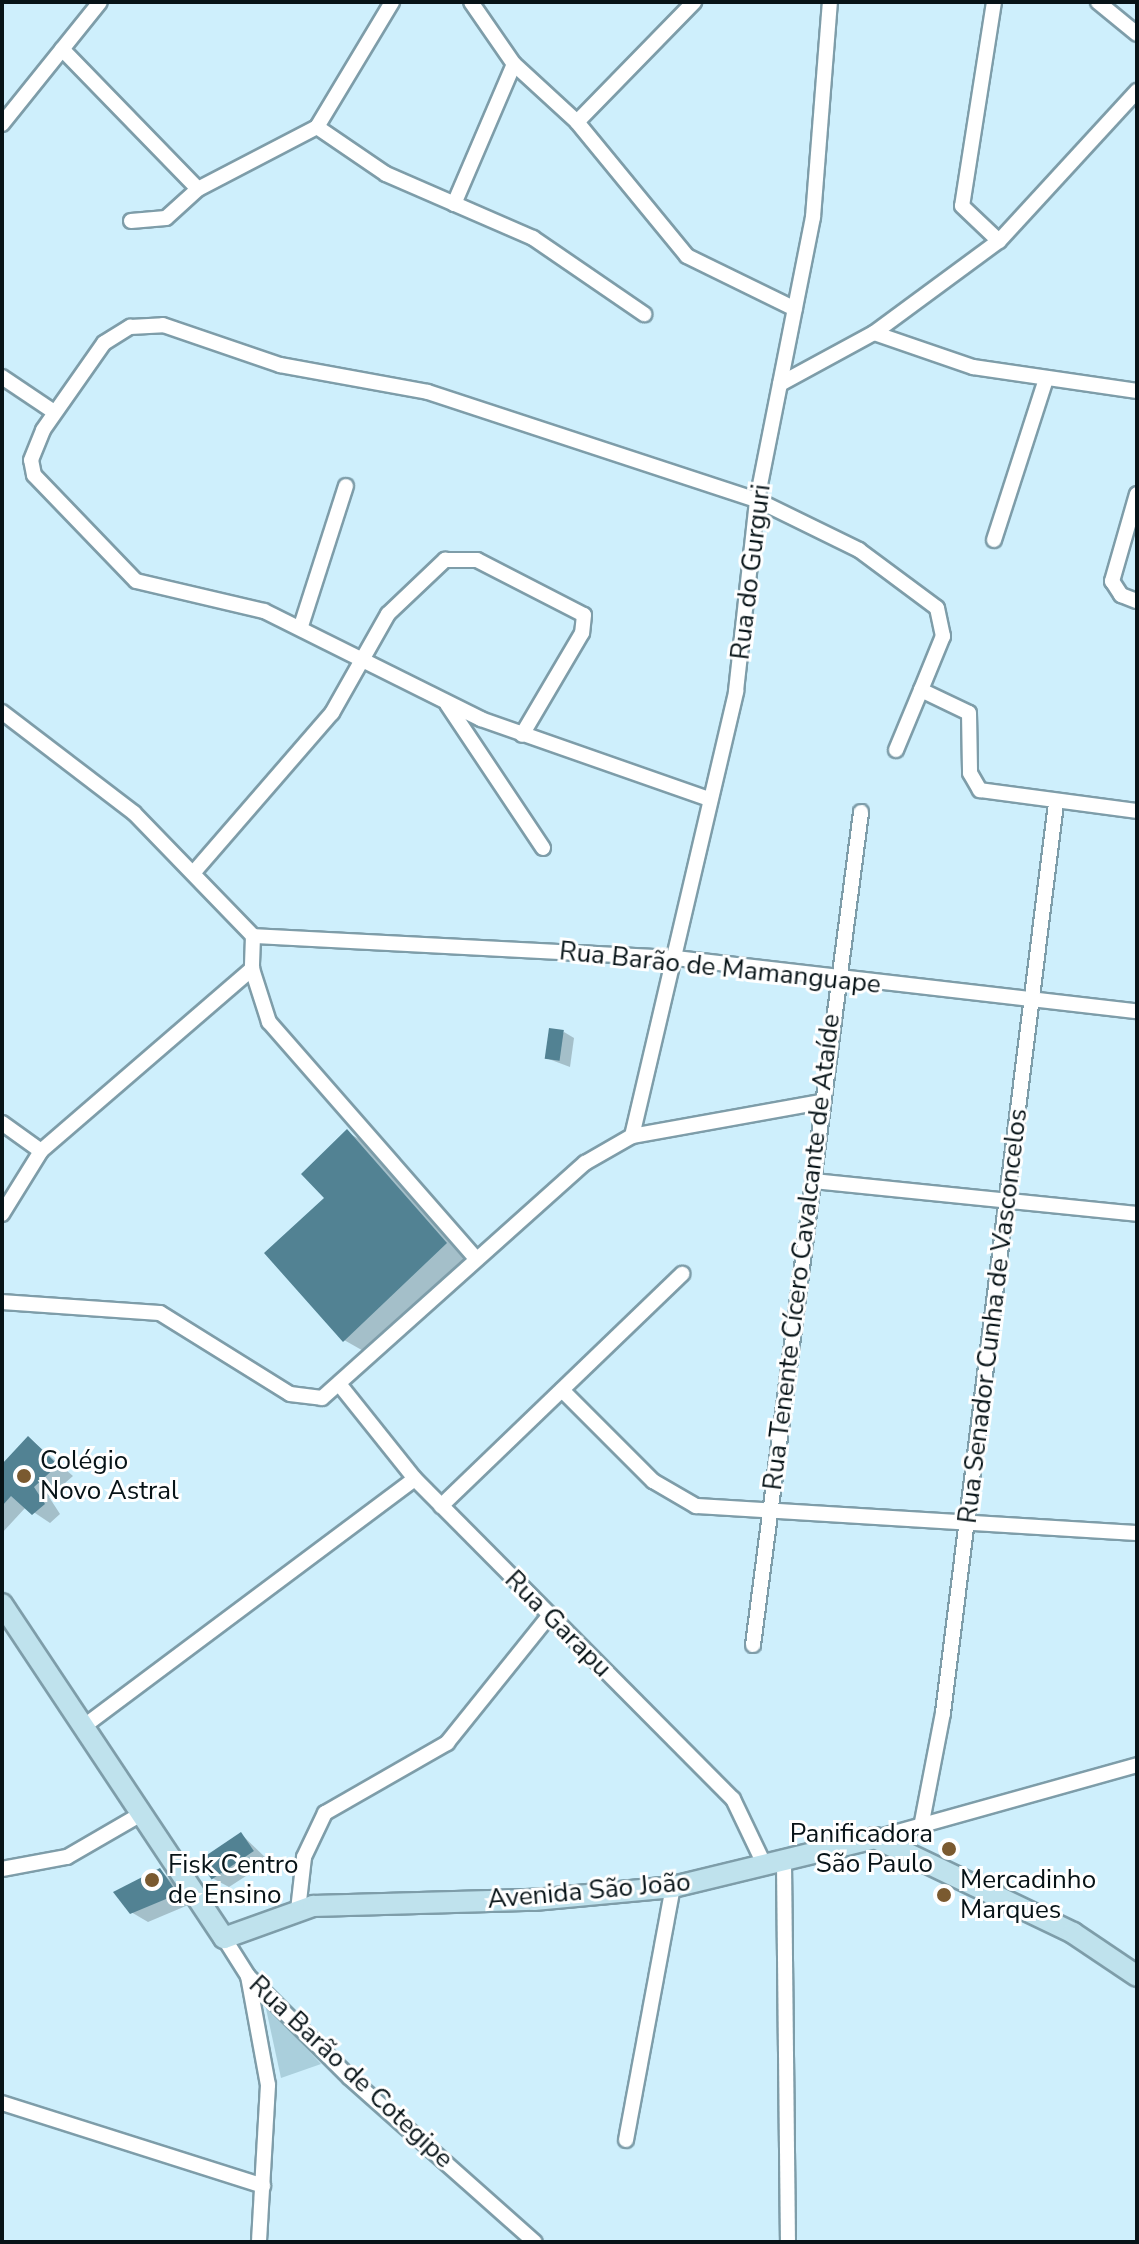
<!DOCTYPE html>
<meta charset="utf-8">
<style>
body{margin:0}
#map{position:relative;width:1139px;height:2244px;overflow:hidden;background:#ceeffc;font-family:"Nunito Sans",sans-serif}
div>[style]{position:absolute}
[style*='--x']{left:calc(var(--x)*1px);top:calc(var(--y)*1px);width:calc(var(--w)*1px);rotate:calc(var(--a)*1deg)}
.green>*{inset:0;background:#aacfdc}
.shadow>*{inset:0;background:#0003}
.building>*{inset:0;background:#528293;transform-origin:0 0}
.roads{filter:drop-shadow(2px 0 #7e9da9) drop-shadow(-2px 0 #7e9da9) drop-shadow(0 2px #7e9da9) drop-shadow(0 -2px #7e9da9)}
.street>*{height:14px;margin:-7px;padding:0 7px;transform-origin:7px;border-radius:7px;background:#fff}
.secondary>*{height:20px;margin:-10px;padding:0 10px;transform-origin:10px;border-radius:10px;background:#bfe2ed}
.dots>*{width:22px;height:22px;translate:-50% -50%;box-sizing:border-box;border:4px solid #fff;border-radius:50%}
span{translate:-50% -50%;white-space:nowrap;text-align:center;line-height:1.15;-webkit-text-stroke:6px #fff;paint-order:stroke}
.street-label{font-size:26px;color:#071317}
.poi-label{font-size:26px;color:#071317}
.left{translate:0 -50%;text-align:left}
.right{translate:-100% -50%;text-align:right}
.frame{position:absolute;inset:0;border:4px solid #071317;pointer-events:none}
</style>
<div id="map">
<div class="green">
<i style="clip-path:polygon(265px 2004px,321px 2064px,281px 2078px)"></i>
</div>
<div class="shadow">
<i style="clip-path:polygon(564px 1032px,574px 1038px,570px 1067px,546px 1058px)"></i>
<i style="clip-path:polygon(347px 1132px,369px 1145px,468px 1257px,367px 1353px,344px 1340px,327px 1198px)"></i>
<i style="clip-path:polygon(29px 1438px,73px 1476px,49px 1497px,60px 1514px,50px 1523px,26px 1507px,2px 1533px,2px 1467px)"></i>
<i style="clip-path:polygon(241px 1834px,269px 1861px,229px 1887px,212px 1878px)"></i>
<i style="clip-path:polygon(160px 1870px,193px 1903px,148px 1922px,131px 1912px)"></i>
</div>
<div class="building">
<i style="left:549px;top:1028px;width:15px;height:31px;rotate:8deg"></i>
<i style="clip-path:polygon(347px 1129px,447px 1243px,343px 1342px,264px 1253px,324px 1198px,301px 1174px)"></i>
<i style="clip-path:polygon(28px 1436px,58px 1465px,34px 1487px,45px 1504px,32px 1515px,11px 1496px,2px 1506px,2px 1464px)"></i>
<i style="left:241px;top:1832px;width:23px;height:51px;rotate:56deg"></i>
<i style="clip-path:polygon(160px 1868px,178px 1894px,130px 1914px,113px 1892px)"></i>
</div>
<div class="roads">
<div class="street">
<i style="--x:471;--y:2;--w:75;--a:55.3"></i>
<i style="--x:514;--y:64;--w:86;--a:42.6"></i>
<i style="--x:577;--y:122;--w:173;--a:50.6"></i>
<i style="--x:687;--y:256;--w:120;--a:26.1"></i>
<i style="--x:994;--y:2;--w:206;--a:98.9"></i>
<i style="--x:962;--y:206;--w:51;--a:43.4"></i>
<i style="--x:1098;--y:2;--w:50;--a:39.4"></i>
<i style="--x:62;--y:49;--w:195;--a:45.8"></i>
<i style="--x:577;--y:122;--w:168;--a:-45.7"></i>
<i style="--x:2;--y:124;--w:156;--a:-51.2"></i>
<i style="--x:317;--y:127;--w:146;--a:-59"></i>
<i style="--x:454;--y:204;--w:152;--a:-66.8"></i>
<i style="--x:131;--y:221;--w:35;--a:-5"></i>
<i style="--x:166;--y:218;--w:43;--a:-42.2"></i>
<i style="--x:198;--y:189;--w:134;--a:-27.5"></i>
<i style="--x:317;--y:127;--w:83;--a:34.3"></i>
<i style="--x:386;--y:174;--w:160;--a:23.5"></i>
<i style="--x:533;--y:238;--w:135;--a:34.4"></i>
<i style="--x:874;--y:333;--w:105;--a:19"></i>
<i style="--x:973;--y:367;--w:166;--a:8.3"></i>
<i style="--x:2;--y:377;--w:63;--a:33.9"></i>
<i style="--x:780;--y:384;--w:107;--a:-28.5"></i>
<i style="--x:874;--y:333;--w:155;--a:-36.4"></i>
<i style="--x:999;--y:241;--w:204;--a:-47.4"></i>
<i style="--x:1137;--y:494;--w:91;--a:106"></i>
<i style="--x:1112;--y:581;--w:17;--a:57"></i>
<i style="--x:1121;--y:595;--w:17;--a:21"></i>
<i style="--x:994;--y:540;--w:169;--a:-72.1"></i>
<i style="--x:301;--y:626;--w:147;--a:-72.2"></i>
<i style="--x:447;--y:704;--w:173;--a:56.3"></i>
<i style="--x:2;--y:712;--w:166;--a:37.4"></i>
<i style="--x:134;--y:813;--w:171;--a:45.9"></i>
<i style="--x:253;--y:936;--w:33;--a:92"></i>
<i style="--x:252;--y:969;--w:56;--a:72.2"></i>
<i style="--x:269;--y:1022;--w:311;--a:48.8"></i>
<i style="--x:896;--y:750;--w:65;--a:-67.4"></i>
<i style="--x:709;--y:799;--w:242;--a:-160.7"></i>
<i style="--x:481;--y:719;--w:242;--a:-153.5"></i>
<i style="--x:264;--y:611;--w:131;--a:-166.8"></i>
<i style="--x:136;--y:581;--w:147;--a:-133.9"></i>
<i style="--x:34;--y:475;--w:15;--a:-101"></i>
<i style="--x:31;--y:460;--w:32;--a:-68"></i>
<i style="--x:43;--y:430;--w:106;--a:-55"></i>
<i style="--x:104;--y:343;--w:31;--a:-32"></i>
<i style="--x:130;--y:327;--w:33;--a:-3"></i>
<i style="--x:163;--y:325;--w:124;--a:18.9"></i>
<i style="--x:280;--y:365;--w:150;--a:10.3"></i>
<i style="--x:428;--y:392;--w:346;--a:18.2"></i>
<i style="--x:757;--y:500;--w:114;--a:26.1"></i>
<i style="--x:859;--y:550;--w:97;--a:36.6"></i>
<i style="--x:937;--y:608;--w:29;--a:78"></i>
<i style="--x:943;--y:636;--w:58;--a:112.2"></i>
<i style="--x:921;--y:690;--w:53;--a:25.6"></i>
<i style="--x:969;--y:713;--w:60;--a:89"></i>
<i style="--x:970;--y:773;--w:20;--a:60"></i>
<i style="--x:980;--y:790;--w:158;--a:7.6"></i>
<i style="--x:195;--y:871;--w:209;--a:-49.1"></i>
<i style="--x:332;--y:713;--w:114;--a:-60.5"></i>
<i style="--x:388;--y:614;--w:79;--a:-43.5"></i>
<i style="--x:445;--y:560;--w:32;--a:0"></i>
<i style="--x:477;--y:560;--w:120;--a:27.2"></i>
<i style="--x:584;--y:615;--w:18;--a:96"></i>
<i style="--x:582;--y:633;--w:118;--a:120.5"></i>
<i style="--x:253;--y:936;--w:424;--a:3"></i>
<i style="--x:676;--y:958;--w:464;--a:6.6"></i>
<i style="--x:2;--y:1123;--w:48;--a:35.7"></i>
<i style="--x:632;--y:1136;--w:457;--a:-76.8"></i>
<i style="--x:736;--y:691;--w:192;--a:-83.7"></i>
<i style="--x:757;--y:500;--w:288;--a:-78.8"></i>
<i style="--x:813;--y:217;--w:216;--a:-85.5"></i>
<i style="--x:813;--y:1181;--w:326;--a:5.8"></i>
<i style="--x:2;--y:1214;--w:74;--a:-58.2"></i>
<i style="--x:41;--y:1151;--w:279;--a:-40.8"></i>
<i style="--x:2;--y:1302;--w:158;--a:4"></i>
<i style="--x:160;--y:1313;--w:153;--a:31.9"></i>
<i style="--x:290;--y:1394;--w:32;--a:7"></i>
<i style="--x:322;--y:1398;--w:353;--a:-41.8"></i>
<i style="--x:585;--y:1163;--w:54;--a:-29.9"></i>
<i style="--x:632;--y:1136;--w:192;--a:-10.2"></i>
<i style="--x:340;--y:1385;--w:120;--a:51.4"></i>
<i style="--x:415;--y:1479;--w:451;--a:45.2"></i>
<i style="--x:733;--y:1799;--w:74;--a:64.5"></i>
<i style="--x:562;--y:1390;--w:129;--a:45"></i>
<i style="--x:653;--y:1481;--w:50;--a:30.2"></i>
<i style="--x:696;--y:1506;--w:442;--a:3.5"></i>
<i style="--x:441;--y:1506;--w:335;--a:-43.9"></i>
<i style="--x:753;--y:1645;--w:840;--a:-82.61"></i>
<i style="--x:87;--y:1724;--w:409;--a:-36.8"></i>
<i style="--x:921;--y:1827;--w:116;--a:-79.1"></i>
<i style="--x:943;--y:1713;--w:917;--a:-82.92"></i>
<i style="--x:876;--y:1838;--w:271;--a:-15.6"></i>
<i style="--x:784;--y:1863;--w:379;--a:89.4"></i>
<i style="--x:2;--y:1869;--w:66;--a:-10.5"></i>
<i style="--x:67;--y:1857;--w:88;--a:-30.1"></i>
<i style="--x:298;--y:1910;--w:53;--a:-83.5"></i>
<i style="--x:304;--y:1857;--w:49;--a:-64.5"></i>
<i style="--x:325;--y:1813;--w:141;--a:-29.8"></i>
<i style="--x:447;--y:1743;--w:164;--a:-51.2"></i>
<i style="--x:224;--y:1938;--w:45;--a:57.7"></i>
<i style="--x:248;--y:1976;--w:144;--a:45"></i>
<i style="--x:350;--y:2078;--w:247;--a:41.6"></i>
<i style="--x:248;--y:1976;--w:111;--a:79.6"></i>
<i style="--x:268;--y:2085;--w:157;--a:93.3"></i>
<i style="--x:2;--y:2103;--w:274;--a:17.6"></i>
<i style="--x:626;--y:2140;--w:257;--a:-79.5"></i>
</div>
<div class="secondary">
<i style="--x:2;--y:1604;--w:401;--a:56.4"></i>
<i style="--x:224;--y:1938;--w:95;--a:-19.8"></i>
<i style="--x:313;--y:1906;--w:221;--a:-1.6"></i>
<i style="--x:534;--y:1900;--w:140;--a:-5.3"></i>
<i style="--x:673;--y:1887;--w:208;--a:-13.6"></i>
<i style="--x:875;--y:1838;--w:220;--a:25.6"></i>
<i style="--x:1073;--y:1933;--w:77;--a:33.9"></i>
</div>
</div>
<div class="dots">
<i style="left:24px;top:1476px;background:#7a5a30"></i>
<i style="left:949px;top:1849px;background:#7a5a30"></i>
<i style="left:152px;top:1880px;background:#7a5a30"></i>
<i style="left:944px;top:1895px;background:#7a5a30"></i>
</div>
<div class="street-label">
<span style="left:751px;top:572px;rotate:-83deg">Rua do Gurguri</span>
<span style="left:720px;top:968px;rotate:6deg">Rua Barão de Mamanguape</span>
<span style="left:802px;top:1252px;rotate:-83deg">Rua Tenente Cícero Cavalcante de Ataíde</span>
<span style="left:993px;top:1316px;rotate:-83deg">Rua Senador Cunha de Vasconcelos</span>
<span style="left:558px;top:1624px;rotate:45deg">Rua Garapu</span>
<span style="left:589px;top:1891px;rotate:-5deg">Avenida São João</span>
<span style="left:351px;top:2072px;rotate:43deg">Rua Barão de Cotegipe</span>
</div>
<div class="poi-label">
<span class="left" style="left:40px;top:1476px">Colégio<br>Novo Astral</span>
<span class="right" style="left:933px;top:1849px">Panificadora<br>São Paulo</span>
<span class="left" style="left:168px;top:1880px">Fisk Centro<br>de Ensino</span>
<span class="left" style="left:960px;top:1895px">Mercadinho<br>Marques</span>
</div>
<div class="frame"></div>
</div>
